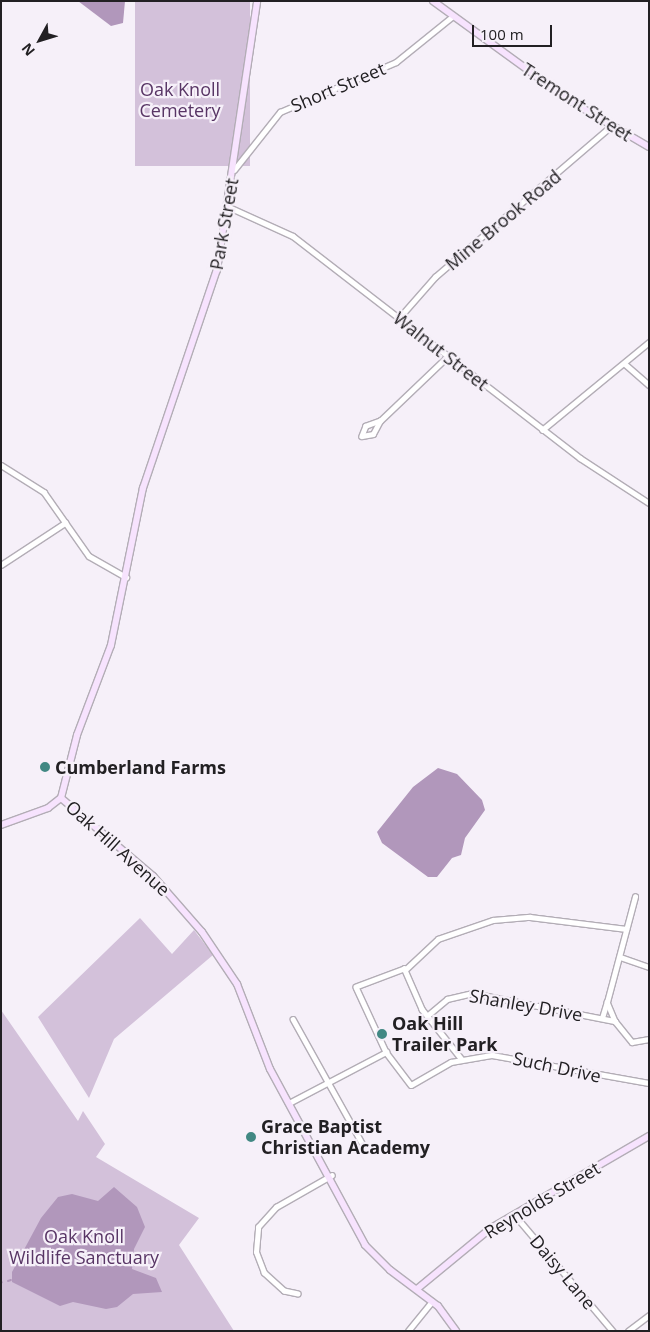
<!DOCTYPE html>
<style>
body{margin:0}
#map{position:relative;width:650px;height:1332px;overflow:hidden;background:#f6f0f9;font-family:"Open Sans",sans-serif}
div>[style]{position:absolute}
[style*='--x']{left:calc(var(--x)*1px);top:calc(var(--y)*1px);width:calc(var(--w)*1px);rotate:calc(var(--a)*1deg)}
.green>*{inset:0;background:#d3c1da;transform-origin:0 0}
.water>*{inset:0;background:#b197bb}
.stream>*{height:2px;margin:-1px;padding:0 1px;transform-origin:1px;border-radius:1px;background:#b197bb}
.roads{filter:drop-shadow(1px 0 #b3adb6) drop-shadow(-1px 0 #b3adb6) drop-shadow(0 1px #b3adb6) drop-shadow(0 -1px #b3adb6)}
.street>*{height:4.5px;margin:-2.25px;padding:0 2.25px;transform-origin:2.25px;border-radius:2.25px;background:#fff}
.secondary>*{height:6px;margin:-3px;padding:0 3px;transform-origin:3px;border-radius:3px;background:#f7e3fe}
.dots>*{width:14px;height:14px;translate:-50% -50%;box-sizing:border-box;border:2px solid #f6f0f9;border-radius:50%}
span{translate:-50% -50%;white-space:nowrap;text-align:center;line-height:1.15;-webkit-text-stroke:4.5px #f6f0f9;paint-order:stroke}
.street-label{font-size:18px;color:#222023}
.park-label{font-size:18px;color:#583565}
.poi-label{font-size:18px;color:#222023;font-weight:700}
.left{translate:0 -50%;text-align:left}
.frame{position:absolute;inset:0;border:2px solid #222023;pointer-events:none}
.north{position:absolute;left:15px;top:15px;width:50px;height:50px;-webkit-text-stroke:4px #f6f0f9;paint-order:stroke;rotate:231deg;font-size:14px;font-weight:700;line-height:20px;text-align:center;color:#222023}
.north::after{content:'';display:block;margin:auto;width:18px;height:22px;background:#222023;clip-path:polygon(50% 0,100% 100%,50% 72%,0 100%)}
.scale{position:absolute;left:472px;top:25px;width:80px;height:22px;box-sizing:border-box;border:2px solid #222023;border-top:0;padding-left:6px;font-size:15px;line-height:18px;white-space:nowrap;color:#222023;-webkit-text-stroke:4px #f6f0f9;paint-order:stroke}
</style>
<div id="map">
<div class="green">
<i style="left:135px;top:1px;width:115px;height:165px"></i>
<i style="clip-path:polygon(140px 918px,172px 954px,194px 930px,213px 955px,114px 1039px,89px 1098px,38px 1017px)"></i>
<i style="clip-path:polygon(1px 1010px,78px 1121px,83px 1111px,105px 1144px,96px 1157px,199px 1218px,179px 1245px,234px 1331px,1px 1331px)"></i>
</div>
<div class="water">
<i style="clip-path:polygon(78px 1px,125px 1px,123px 23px,111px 26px)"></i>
<i style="clip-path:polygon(438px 768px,457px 774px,482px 800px,485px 810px,465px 838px,461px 855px,452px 858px,437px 877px,428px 877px,382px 843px,377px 832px,413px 787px)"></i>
<i style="clip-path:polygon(114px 1187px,137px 1207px,145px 1227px,134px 1249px,132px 1269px,156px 1278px,162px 1292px,133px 1294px,117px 1307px,106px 1309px,73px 1302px,60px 1306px,12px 1282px,12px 1272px,41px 1218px,58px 1197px,72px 1194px,98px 1201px)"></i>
</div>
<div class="stream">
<i style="--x:8;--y:1281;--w:3;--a:-18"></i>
<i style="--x:1;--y:1283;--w:1;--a:-45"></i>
</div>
<div class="roads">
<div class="street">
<i style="--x:234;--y:170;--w:74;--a:-51.6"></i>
<i style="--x:280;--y:112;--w:126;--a:-23.3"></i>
<i style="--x:396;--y:62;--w:73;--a:-38.9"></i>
<i style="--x:229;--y:207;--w:70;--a:24.4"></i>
<i style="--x:293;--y:236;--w:363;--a:37.7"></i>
<i style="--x:580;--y:458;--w:82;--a:33.1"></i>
<i style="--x:399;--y:318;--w:55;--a:-48.7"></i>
<i style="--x:435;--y:277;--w:232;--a:-40.6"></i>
<i style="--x:625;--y:364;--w:32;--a:41"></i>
<i style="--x:380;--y:421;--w:15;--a:160"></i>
<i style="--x:366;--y:426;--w:11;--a:112"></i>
<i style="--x:362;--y:436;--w:11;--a:-10"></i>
<i style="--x:373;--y:434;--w:15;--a:-62"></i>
<i style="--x:380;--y:421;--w:94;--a:-43.7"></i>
<i style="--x:542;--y:430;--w:139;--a:-39.4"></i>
<i style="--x:1;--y:465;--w:51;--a:32.1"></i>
<i style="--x:44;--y:492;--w:78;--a:54.9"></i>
<i style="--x:89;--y:556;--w:43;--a:29.6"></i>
<i style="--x:1;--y:565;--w:77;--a:-33.3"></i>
<i style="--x:620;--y:957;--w:31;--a:19"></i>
<i style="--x:405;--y:970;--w:45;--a:-43.2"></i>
<i style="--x:438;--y:939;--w:58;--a:-19.1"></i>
<i style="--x:493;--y:920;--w:37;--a:-5"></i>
<i style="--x:530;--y:917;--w:97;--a:7.1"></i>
<i style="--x:607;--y:1002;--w:109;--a:-75.1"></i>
<i style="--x:427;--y:1016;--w:26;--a:-40"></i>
<i style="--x:447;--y:999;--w:26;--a:-13"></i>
<i style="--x:472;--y:993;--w:146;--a:11.1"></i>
<i style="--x:615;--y:1021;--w:27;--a:51"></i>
<i style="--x:632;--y:1042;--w:17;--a:-10"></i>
<i style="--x:602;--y:1018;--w:17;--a:-73"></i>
<i style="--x:607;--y:1002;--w:21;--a:67"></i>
<i style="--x:293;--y:1019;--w:144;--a:60.9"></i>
<i style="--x:461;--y:1059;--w:63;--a:-128.5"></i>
<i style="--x:422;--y:1010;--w:45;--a:-113.7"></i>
<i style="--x:404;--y:969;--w:51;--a:159.4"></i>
<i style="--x:356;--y:987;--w:72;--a:65.2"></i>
<i style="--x:386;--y:1052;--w:41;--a:52.9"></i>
<i style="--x:411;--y:1085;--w:46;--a:-29.9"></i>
<i style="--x:451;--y:1062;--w:42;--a:-9.7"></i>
<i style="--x:492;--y:1055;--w:159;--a:10.1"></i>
<i style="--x:289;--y:1103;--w:110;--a:-27.7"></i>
<i style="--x:514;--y:1214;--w:153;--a:49.8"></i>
<i style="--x:298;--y:1294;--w:14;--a:-168"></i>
<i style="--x:284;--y:1291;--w:27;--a:-138"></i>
<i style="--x:264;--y:1273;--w:22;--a:-111"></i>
<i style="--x:256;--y:1252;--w:25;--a:-85"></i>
<i style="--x:258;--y:1227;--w:27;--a:-48"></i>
<i style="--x:276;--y:1207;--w:64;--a:-29.7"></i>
<i style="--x:408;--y:1331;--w:38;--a:-51"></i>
<i style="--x:628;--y:1331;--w:26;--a:-37"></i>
</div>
<div class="secondary">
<i style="--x:433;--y:1;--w:172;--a:36"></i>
<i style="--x:572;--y:102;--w:89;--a:30.3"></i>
<i style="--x:61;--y:798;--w:121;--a:40.3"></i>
<i style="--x:153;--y:876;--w:74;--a:48.8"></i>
<i style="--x:202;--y:932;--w:63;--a:56.1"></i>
<i style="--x:237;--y:984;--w:91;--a:68.8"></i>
<i style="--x:270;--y:1069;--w:200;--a:61.6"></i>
<i style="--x:365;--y:1245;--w:35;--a:45"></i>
<i style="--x:390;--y:1270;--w:60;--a:36.9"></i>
<i style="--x:438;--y:1306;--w:31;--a:54"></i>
<i style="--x:1;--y:825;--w:50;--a:-19.9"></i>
<i style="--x:48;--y:808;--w:16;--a:-38"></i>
<i style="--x:61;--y:798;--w:65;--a:-75.7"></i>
<i style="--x:77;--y:735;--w:96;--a:-69.3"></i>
<i style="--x:111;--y:645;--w:160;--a:-78.5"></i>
<i style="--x:143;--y:488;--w:230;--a:-71.3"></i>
<i style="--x:217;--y:270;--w:272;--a:-81.5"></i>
<i style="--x:417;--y:1289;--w:96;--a:-39.5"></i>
<i style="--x:491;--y:1228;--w:183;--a:-30.2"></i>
</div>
</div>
<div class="dots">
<i style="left:45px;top:767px;background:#418883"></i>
<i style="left:382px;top:1034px;background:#418883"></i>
<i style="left:251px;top:1137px;background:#418883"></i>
</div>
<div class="street-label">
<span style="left:338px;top:87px;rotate:-23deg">Short Street</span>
<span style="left:577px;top:102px;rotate:33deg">Tremont Street</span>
<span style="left:503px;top:220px;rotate:-40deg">Mine Brook Road</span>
<span style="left:224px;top:224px;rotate:-80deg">Park Street</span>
<span style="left:441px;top:351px;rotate:38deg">Walnut Street</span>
<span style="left:118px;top:848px;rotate:42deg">Oak Hill Avenue</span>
<span style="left:526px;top:1005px;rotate:10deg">Shanley Drive</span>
<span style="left:557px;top:1067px;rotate:12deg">Such Drive</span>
<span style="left:542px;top:1200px;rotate:-31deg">Reynolds Street</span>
<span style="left:563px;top:1272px;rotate:50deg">Daisy Lane</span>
</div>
<div class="park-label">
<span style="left:180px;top:100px">Oak Knoll<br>Cemetery</span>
<span style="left:84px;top:1247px">Oak Knoll<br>Wildlife Sanctuary</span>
</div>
<div class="poi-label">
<span class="left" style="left:55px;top:767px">Cumberland Farms</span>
<span class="left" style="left:392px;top:1034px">Oak Hill<br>Trailer Park</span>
<span class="left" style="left:261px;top:1137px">Grace Baptist<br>Christian Academy</span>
</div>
<div class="frame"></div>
<div class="north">N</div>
<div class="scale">100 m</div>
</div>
